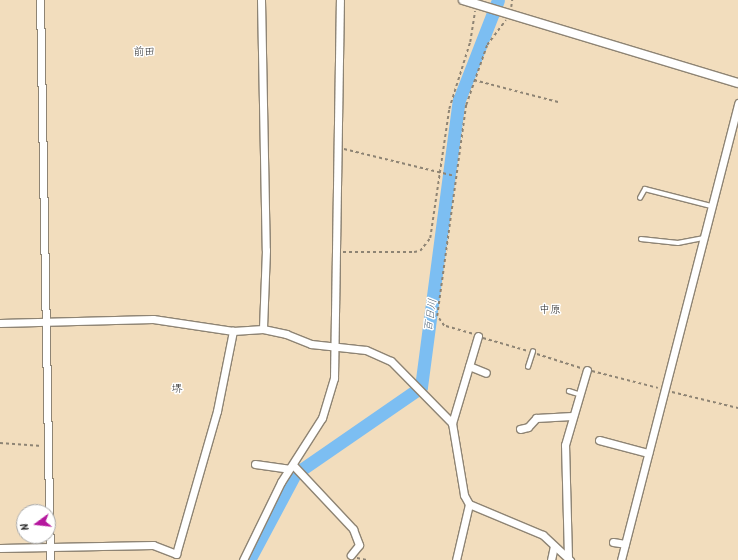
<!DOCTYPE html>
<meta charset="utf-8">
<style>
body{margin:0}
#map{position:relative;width:738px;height:560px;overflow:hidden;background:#f2ddbd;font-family:Kalam,"Klee One",sans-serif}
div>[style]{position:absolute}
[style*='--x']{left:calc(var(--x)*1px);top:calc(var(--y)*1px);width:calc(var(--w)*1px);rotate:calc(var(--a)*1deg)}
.river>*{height:13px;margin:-6.5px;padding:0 6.5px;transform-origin:6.5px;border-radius:6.5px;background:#7cbef2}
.path>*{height:1.5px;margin-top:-0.75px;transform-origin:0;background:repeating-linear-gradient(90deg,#8e8474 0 3px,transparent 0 6px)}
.roads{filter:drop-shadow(1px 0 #8e8474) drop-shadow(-1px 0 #8e8474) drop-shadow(0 1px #8e8474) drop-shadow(0 -1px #8e8474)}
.service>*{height:3.5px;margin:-1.75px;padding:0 1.75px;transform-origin:1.75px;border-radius:1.75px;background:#fff}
.minor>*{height:7px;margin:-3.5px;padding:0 3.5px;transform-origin:3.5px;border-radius:3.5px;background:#fff}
.tertiary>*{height:8px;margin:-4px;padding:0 4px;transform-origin:4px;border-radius:4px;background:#fff}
span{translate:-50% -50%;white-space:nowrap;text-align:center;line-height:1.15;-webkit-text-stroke:3px #fff;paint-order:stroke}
.neighbourhood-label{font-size:11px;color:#2b2b2b}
.water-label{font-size:11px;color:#475e71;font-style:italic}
.north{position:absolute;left:16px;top:504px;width:40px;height:40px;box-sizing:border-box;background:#fff;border:1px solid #aaa;border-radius:50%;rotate:255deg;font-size:11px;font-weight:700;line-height:16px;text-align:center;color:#2b2b2b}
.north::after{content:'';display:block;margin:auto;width:14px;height:18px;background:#b5179e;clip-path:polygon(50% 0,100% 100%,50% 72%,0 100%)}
</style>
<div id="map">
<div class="river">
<i style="--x:249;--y:560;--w:98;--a:-61.9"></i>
<i style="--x:295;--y:474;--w:153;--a:-34.6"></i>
<i style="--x:421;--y:387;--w:290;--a:-82.5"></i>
<i style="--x:459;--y:100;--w:107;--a:-68.7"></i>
</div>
<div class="path">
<i style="--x:511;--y:7;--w:7;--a:-82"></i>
<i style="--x:474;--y:80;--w:87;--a:14.7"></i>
<i style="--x:344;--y:149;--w:114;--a:13.7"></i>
<i style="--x:343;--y:252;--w:71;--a:0"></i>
<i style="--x:414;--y:252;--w:6;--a:-9"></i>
<i style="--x:420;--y:251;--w:16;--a:-52"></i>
<i style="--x:430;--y:238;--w:130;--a:-81.6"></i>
<i style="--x:449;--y:109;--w:70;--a:-72.6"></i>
<i style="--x:470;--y:42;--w:31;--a:-81"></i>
<i style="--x:472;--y:334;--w:29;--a:-164"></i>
<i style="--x:444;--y:326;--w:12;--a:-125"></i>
<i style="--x:437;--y:316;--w:213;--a:-82.2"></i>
<i style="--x:466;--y:105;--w:64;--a:-70.7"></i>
<i style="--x:487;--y:45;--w:31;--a:-53"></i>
<i style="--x:483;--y:338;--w:47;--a:16.1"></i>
<i style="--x:537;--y:354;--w:46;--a:17.7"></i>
<i style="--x:592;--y:371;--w:68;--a:14.4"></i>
<i style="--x:672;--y:392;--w:68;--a:13.6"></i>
<i style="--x:0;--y:443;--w:42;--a:4.1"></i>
<i style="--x:357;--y:558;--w:10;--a:11"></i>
</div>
<div class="roads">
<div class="service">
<i style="--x:640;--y:198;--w:10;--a:-61"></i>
<i style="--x:645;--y:189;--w:68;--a:14.4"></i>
<i style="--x:641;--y:239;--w:37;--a:6"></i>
<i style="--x:678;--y:243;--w:25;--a:-11"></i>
<i style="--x:528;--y:367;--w:16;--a:-72"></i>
<i style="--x:569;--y:391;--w:9;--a:18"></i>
</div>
<div class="minor">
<i style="--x:40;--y:0;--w:560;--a:88.98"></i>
<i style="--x:261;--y:0;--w:250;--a:88.9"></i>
<i style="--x:266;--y:250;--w:79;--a:92.2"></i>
<i style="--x:0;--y:323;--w:153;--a:-1.5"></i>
<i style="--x:153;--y:319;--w:81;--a:8.5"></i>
<i style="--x:233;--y:331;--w:30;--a:-4"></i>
<i style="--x:263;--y:329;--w:24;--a:12"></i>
<i style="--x:286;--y:334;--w:27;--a:22"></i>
<i style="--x:311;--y:344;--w:55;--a:6.2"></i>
<i style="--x:366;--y:350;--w:27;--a:24"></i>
<i style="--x:391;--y:361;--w:87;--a:45.5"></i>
<i style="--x:478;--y:336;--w:91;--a:106.6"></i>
<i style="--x:452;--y:423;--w:73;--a:80.5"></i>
<i style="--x:464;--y:495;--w:10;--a:61"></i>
<i style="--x:469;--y:504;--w:80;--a:22.7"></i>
<i style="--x:543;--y:535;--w:37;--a:43"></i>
<i style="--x:469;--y:366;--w:18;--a:22"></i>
<i style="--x:520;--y:429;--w:8;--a:-14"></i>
<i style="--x:528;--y:427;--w:12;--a:-48"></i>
<i style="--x:536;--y:418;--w:36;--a:-3"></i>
<i style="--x:599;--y:440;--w:51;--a:14.9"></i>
<i style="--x:255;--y:464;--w:34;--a:8"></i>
<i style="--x:293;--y:465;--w:88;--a:46.8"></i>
<i style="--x:353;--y:529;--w:17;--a:69"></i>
<i style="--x:359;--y:545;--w:13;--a:129"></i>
<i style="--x:613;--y:542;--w:12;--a:9"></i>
<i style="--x:0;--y:548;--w:153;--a:-1.1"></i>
<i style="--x:153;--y:545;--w:25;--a:21"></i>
<i style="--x:176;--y:554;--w:149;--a:-74"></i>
<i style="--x:217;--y:411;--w:82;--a:-78.7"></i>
<i style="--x:568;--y:558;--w:113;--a:-91.5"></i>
<i style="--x:565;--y:445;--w:78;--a:-73.7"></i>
<i style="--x:243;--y:560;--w:87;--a:-64"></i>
<i style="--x:281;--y:482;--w:76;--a:-57.4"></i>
<i style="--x:322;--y:418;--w:42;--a:-73.3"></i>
<i style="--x:334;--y:378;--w:378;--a:-89.1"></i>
<i style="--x:456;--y:560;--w:57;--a:-76.9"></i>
<i style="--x:551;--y:560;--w:14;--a:-78"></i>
<i style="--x:621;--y:560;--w:472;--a:-75.6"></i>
</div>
<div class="tertiary">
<i style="--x:463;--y:0;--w:287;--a:16.8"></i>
</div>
</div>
<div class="neighbourhood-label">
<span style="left:144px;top:52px">前田</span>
<span style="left:550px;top:310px">中原</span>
<span style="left:177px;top:389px">堺</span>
</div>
<div class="water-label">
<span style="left:431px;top:315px;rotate:-82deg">百日川</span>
</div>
<div class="north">N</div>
</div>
